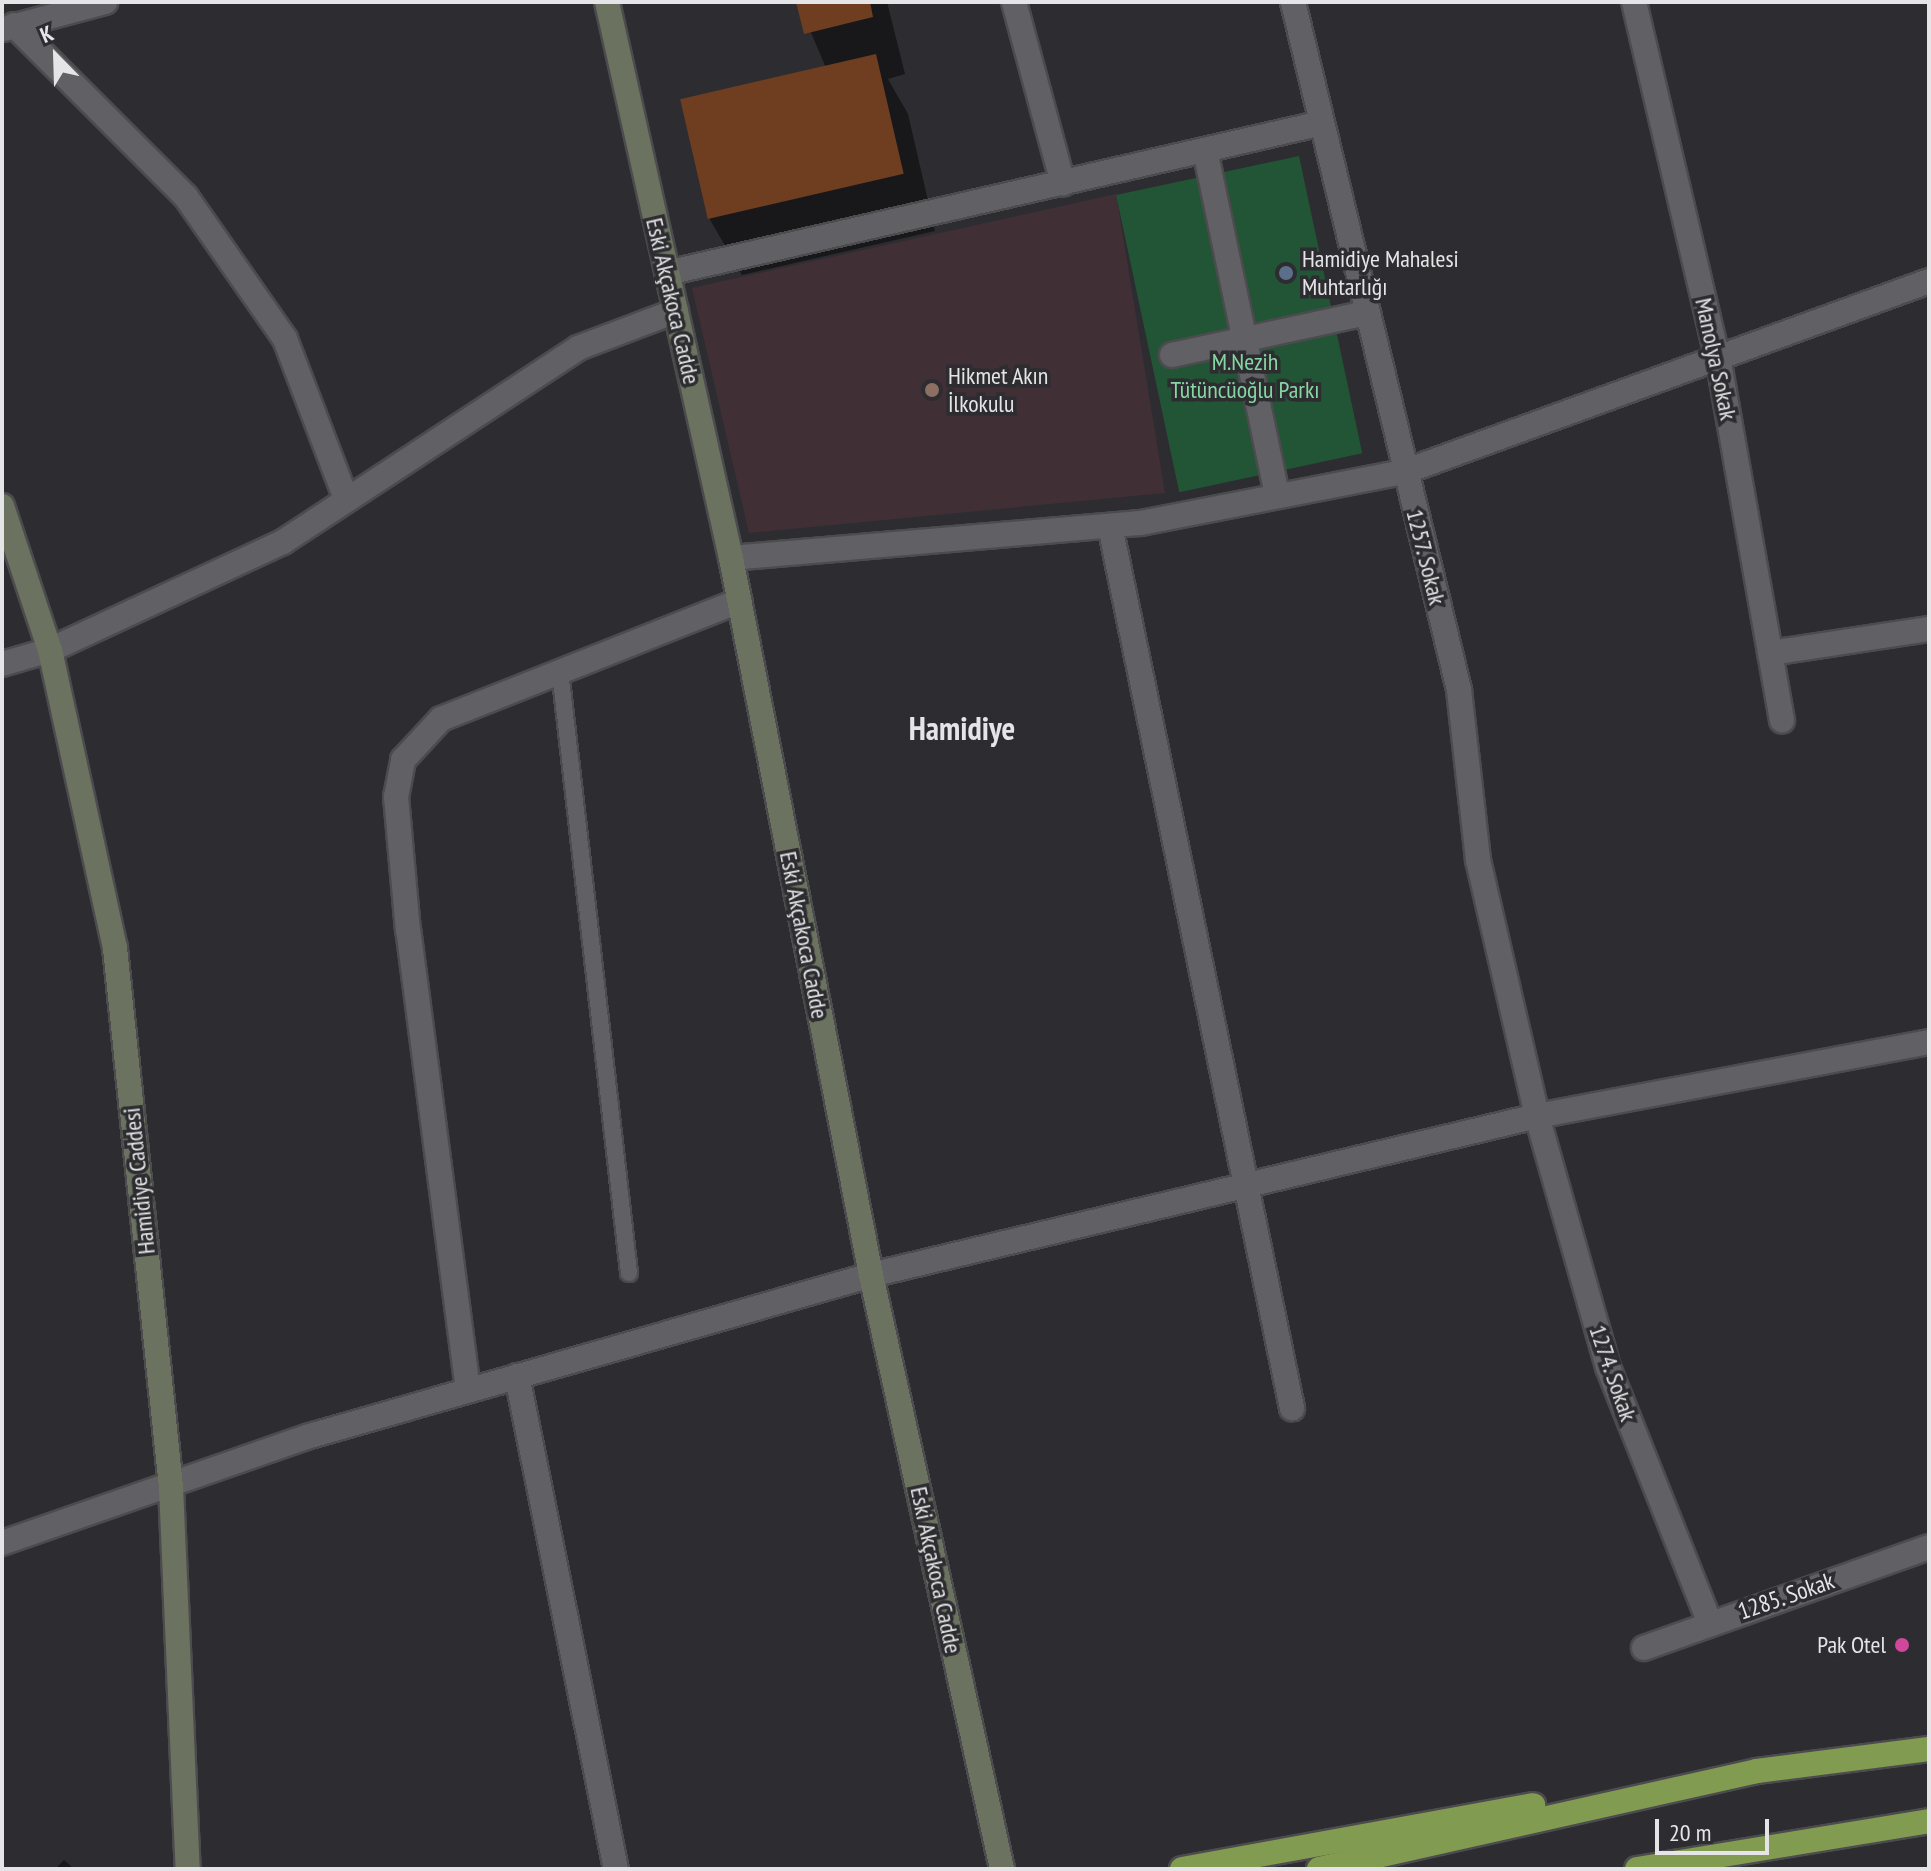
<!DOCTYPE html>
<meta charset="utf-8">
<style>
body{margin:0}
#map{position:relative;width:1931px;height:1871px;overflow:hidden;background:#2d2d31;font-family:"PT Sans Narrow",sans-serif}
div>[style]{position:absolute}
[style*='--x']{left:calc(var(--x)*1px);top:calc(var(--y)*1px);width:calc(var(--w)*1px);rotate:calc(var(--a)*1deg)}
.education>*{inset:0;background:#412f36}
.green>*{inset:0;background:#225536;transform-origin:0 0}
.shadow>*{inset:0;background:#0007}
.building>*{inset:0;background:#6f3e21;transform-origin:0 0}
.roads{filter:drop-shadow(2px 0 #4c4b4e) drop-shadow(-2px 0 #4c4b4e) drop-shadow(0 2px #4c4b4e) drop-shadow(0 -2px #4c4b4e)}
.lane>*{height:16px;margin:-8px;padding:0 8px;transform-origin:8px;border-radius:8px;background:#616065}
.street>*{height:24px;margin:-12px;padding:0 12px;transform-origin:12px;border-radius:12px;background:#616065}
.secondary>*{height:24px;margin:-12px;padding:0 12px;transform-origin:12px;border-radius:12px;background:#6b725f}
.highway>*{height:24px;margin:-12px;padding:0 12px;transform-origin:12px;border-radius:12px;background:#819c50}
.dots>*{width:22px;height:22px;translate:-50% -50%;box-sizing:border-box;border:4px solid #2d2d31;border-radius:50%}
span{translate:-50% -50%;white-space:nowrap;text-align:center;line-height:1.15;-webkit-text-stroke:7px #2d2d31;paint-order:stroke}
.poi-label{font-size:24px;color:#e5e5e7}
.left{translate:0 -50%;text-align:left}
.right{translate:-100% -50%;text-align:right}
.street-label{font-size:24px;color:#e5e5e7}
.park-label{font-size:24px;color:#86d7a2}
.district-label{font-size:32px;color:#e4e4e9;font-weight:700}
.frame{position:absolute;inset:0;border:4px solid #e5e5e7;pointer-events:none}
.north{position:absolute;left:16px;top:16px;width:80px;height:80px;-webkit-text-stroke:6px #2d2d31;paint-order:stroke;rotate:337deg;font-size:22px;font-weight:700;line-height:32px;text-align:center;color:#e5e5e7}
.north::after{content:'';display:block;margin:auto;width:28px;height:36px;background:#e5e5e7;clip-path:polygon(50% 0,100% 100%,50% 72%,0 100%)}
.scale{position:absolute;left:1655px;top:1819px;width:114px;height:36px;box-sizing:border-box;border:4px solid #e5e5e7;border-top:0;padding-left:10px;font-size:24px;line-height:28px;white-space:nowrap;color:#e5e5e7;-webkit-text-stroke:6px #2d2d31;paint-order:stroke}
</style>
<div id="map">
<div class="education">
<i style="clip-path:polygon(1116px 194px,1165px 493px,749px 533px,692px 288px)"></i>
</div>
<div class="green">
<i style="left:1299px;top:156px;width:304px;height:187px;rotate:78deg"></i>
</div>
<div class="shadow">
<i style="clip-path:polygon(798px 2px,887px 2px,905px 74px,888px 79px,908px 114px,935px 231px,742px 275px,709px 218px,682px 101px,826px 68px)"></i>
<i style="clip-path:polygon(64px 1860px,74px 1869px,55px 1869px)"></i>
</div>
<div class="building">
<i style="clip-path:polygon(796px 2px,870px 2px,873px 17px,804px 34px)"></i>
<i style="left:876px;top:54px;width:123px;height:201px;rotate:77deg"></i>
</div>
<div class="roads">
<div class="lane">
<i style="--x:560;--y:671;--w:606;--a:83.46"></i>
</div>
<div class="street">
<i style="--x:1014;--y:2;--w:188;--a:74.9"></i>
<i style="--x:1293;--y:2;--w:708;--a:76.43"></i>
<i style="--x:1459;--y:690;--w:171;--a:83.6"></i>
<i style="--x:1478;--y:860;--w:263;--a:77"></i>
<i style="--x:1537;--y:1116;--w:261;--a:74.2"></i>
<i style="--x:1608;--y:1367;--w:276;--a:68.3"></i>
<i style="--x:1634;--y:2;--w:371;--a:76.8"></i>
<i style="--x:1719;--y:363;--w:363;--a:80"></i>
<i style="--x:14;--y:25;--w:243;--a:45"></i>
<i style="--x:186;--y:197;--w:173;--a:55.1"></i>
<i style="--x:285;--y:339;--w:168;--a:69.1"></i>
<i style="--x:4;--y:29;--w:105;--a:-15"></i>
<i style="--x:1205;--y:150;--w:353;--a:78.2"></i>
<i style="--x:667;--y:273;--w:672;--a:-12.9"></i>
<i style="--x:1172;--y:355;--w:199;--a:-12.2"></i>
<i style="--x:1110;--y:526;--w:901;--a:78.34"></i>
<i style="--x:731;--y:558;--w:411;--a:-4.9"></i>
<i style="--x:1141;--y:523;--w:268;--a:-11"></i>
<i style="--x:1404;--y:472;--w:559;--a:-19.99"></i>
<i style="--x:1770;--y:653;--w:161;--a:-8.6"></i>
<i style="--x:2;--y:664;--w:50;--a:-16.3"></i>
<i style="--x:50;--y:650;--w:257;--a:-24.9"></i>
<i style="--x:283;--y:542;--w:353;--a:-33.3"></i>
<i style="--x:578;--y:348;--w:105;--a:-20.7"></i>
<i style="--x:517;--y:1376;--w:503;--a:78.65"></i>
<i style="--x:468;--y:1390;--w:463;--a:-97.4"></i>
<i style="--x:408;--y:931;--w:135;--a:-95.1"></i>
<i style="--x:396;--y:797;--w:38;--a:-79"></i>
<i style="--x:403;--y:760;--w:56;--a:-47.2"></i>
<i style="--x:441;--y:719;--w:321;--a:-21.6"></i>
<i style="--x:2;--y:1543;--w:326;--a:-19.2"></i>
<i style="--x:310;--y:1436;--w:584;--a:-16.01"></i>
<i style="--x:871;--y:1275;--w:685;--a:-13.43"></i>
<i style="--x:1537;--y:1116;--w:399;--a:-10.7"></i>
<i style="--x:1644;--y:1648;--w:302;--a:-19.5"></i>
</div>
<div class="secondary">
<i style="--x:607;--y:2;--w:570;--a:77.43"></i>
<i style="--x:731;--y:558;--w:731;--a:78.95"></i>
<i style="--x:871;--y:1275;--w:608;--a:77.56"></i>
<i style="--x:2;--y:506;--w:152;--a:71.6"></i>
<i style="--x:50;--y:650;--w:305;--a:77.7"></i>
<i style="--x:115;--y:948;--w:542;--a:84.07"></i>
<i style="--x:171;--y:1487;--w:382;--a:87.5"></i>
</div>
<div class="highway">
<i style="--x:1182;--y:1869;--w:357;--a:-10.3"></i>
<i style="--x:1319;--y:1869;--w:449;--a:-12.6"></i>
<i style="--x:1757;--y:1771;--w:173;--a:-7.3"></i>
<i style="--x:1637;--y:1869;--w:296;--a:-9.3"></i>
</div>
</div>
<div class="dots">
<i style="left:1286px;top:273px;background:#5c6f8a"></i>
<i style="left:932px;top:390px;background:#8d6e63"></i>
<i style="left:1902px;top:1645px;background:#d1479c"></i>
</div>
<div class="poi-label">
<span class="left" style="left:1302px;top:273px">Hamidiye Mahalesi<br>Muhtarlığı</span>
<span class="left" style="left:948px;top:390px">Hikmet Akın<br>İlkokulu</span>
<span class="right" style="left:1886px;top:1645px">Pak Otel</span>
</div>
<div class="street-label">
<span style="left:673px;top:301px;rotate:77deg">Eski Akçakoca Cadde</span>
<span style="left:1716px;top:359px;rotate:78deg">Manolya Sokak</span>
<span style="left:1426px;top:557px;rotate:76deg">1257. Sokak</span>
<span style="left:804px;top:935px;rotate:79deg">Eski Akçakoca Cadde</span>
<span style="left:139px;top:1181px;rotate:-96deg">Hamidiye Caddesi</span>
<span style="left:1613px;top:1373px;rotate:71deg">1274. Sokak</span>
<span style="left:936px;top:1570px;rotate:78deg">Eski Akçakoca Cadde</span>
<span style="left:1786px;top:1596px;rotate:-19deg">1285. Sokak</span>
</div>
<div class="park-label">
<span style="left:1245px;top:376px">M.Nezih<br>Tütüncüoğlu Parkı</span>
</div>
<div class="district-label">
<span style="left:962px;top:728px">Hamidiye</span>
</div>
<div class="frame"></div>
<div class="north">K</div>
<div class="scale">20 m</div>
</div>
